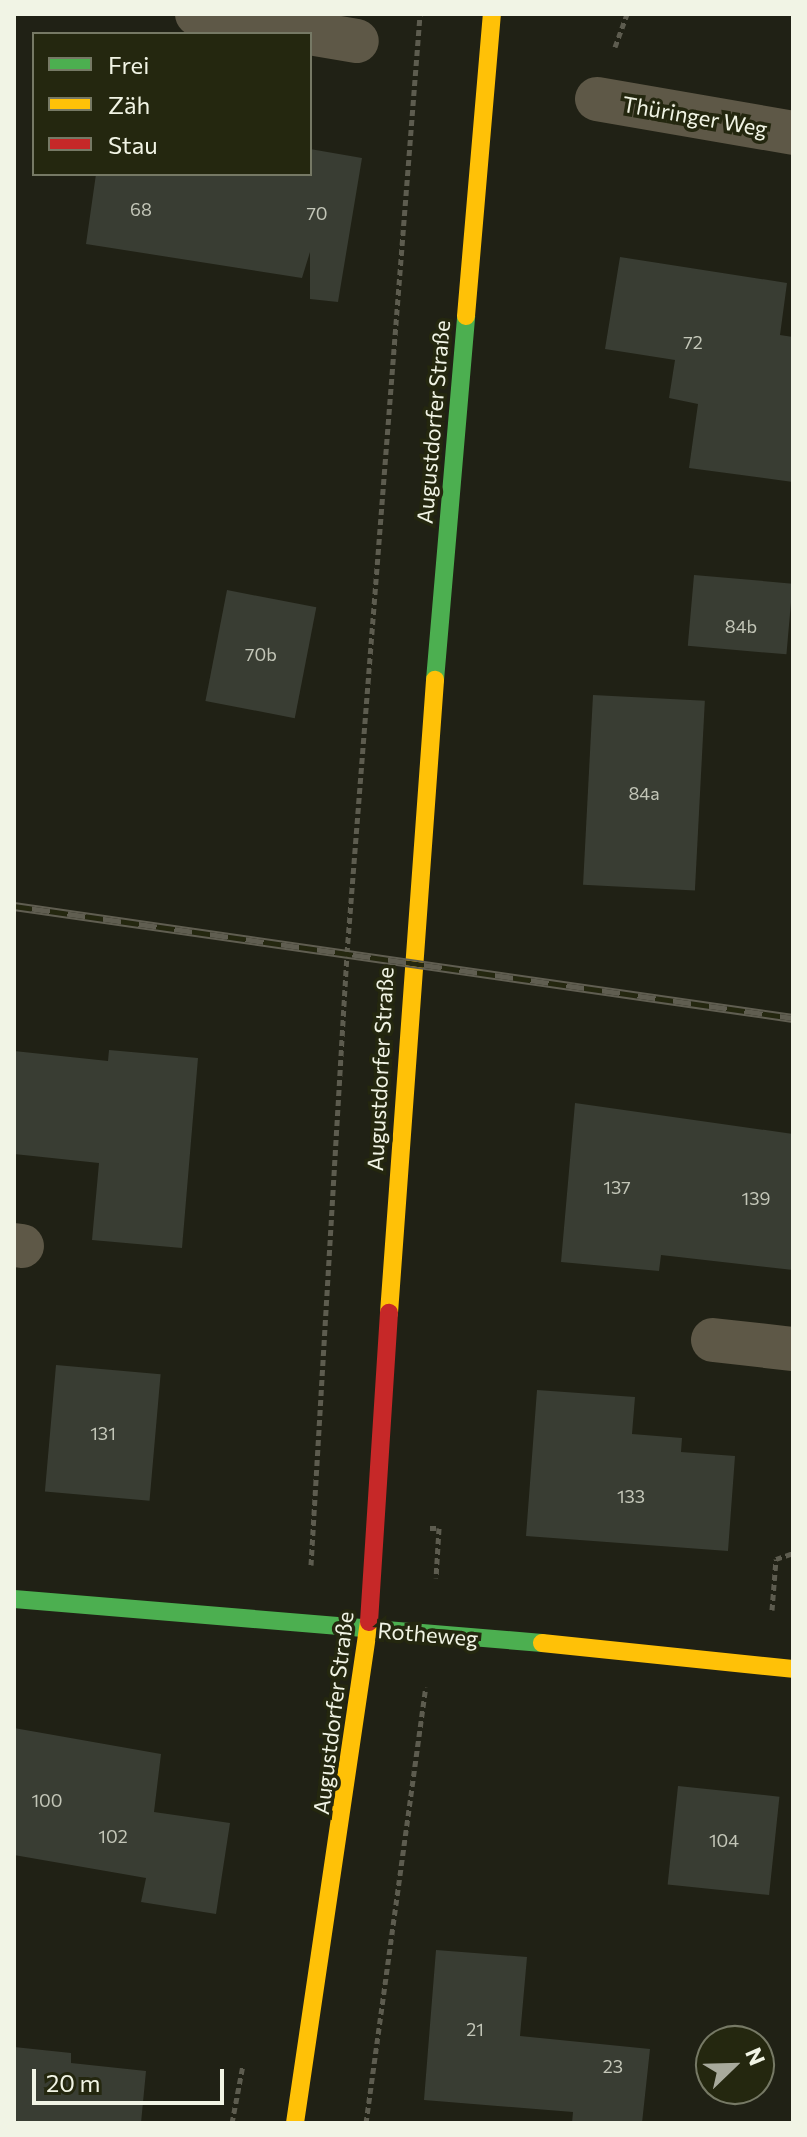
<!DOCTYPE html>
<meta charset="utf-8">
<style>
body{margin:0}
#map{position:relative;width:807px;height:2137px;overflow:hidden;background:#202115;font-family:Commissioner,sans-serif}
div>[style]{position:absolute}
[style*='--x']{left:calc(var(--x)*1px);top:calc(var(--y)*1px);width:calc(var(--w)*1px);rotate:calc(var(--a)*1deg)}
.building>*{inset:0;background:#393d33;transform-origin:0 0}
.path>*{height:5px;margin-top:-2.5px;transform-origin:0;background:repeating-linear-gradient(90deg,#5d5c4f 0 6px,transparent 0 10px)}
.street>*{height:44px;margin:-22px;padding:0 22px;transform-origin:22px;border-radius:22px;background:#5e5847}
.fast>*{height:18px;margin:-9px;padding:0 9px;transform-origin:9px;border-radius:9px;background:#4caf50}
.slow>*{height:18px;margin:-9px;padding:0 9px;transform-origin:9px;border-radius:9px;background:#ffc107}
.jam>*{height:18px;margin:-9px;padding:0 9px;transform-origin:9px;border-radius:9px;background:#c62828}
.rail>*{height:9px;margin-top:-4.5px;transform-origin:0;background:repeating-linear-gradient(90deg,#24270f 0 18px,#605e51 0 36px);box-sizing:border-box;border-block:2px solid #605e51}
span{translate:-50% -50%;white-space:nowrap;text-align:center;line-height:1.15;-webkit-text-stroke:7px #24270f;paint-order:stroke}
.number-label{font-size:18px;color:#c3c6b8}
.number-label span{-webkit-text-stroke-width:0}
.street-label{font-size:22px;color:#f1f4e5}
.frame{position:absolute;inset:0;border:16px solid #f1f4e5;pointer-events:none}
.legend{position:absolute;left:32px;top:32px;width:280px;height:144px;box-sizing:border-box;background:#24270f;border:2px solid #767965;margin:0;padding:10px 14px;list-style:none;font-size:24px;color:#f1f4e5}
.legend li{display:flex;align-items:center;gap:16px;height:40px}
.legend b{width:40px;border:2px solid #767965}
.north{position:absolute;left:695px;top:2025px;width:80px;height:80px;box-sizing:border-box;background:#24270f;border:2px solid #767965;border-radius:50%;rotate:67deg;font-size:22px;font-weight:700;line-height:32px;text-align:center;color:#f1f4e5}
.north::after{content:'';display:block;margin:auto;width:28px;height:36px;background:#a8aa9c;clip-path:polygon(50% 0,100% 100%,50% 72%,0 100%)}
.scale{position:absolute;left:32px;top:2069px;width:192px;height:36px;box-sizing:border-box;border:4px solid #f1f4e5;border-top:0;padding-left:10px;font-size:24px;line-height:28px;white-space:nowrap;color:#f1f4e5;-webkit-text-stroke:6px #24270f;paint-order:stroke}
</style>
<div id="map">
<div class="building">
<i style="clip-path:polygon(310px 149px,362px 158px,338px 302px,310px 299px,310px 252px,302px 278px,86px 244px,96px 174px,310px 174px)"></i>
<i style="clip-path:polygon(620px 257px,787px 283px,780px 335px,793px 337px,793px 482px,689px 468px,698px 404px,669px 398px,675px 360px,605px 349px)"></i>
<i style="left:694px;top:575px;width:99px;height:71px;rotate:5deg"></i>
<i style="left:227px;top:590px;width:91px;height:113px;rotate:11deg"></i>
<i style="left:593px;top:695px;width:112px;height:190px;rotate:3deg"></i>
<i style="clip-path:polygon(109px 1050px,198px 1058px,182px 1248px,92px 1240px,99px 1163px,14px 1154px,14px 1051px,108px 1061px)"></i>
<i style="clip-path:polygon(575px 1103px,793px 1134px,793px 1270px,661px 1255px,659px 1271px,561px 1262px)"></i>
<i style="left:56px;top:1365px;width:105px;height:127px;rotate:5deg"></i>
<i style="clip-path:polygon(537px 1390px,635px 1397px,632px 1434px,682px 1438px,681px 1452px,735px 1456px,728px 1551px,526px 1536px)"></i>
<i style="clip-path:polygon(14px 1728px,161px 1754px,154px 1812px,230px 1823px,216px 1914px,141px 1902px,146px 1878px,14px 1855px)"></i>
<i style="left:678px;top:1786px;width:102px;height:99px;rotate:6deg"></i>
<i style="clip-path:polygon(436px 1950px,527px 1957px,520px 2036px,650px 2049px,642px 2123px,572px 2123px,573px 2112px,424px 2100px)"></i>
<i style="clip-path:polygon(14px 2047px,71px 2053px,71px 2063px,146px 2071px,141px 2123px,14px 2123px)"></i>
</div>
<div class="path">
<i style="--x:615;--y:47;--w:35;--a:-70"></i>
<i style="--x:430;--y:1528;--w:9;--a:0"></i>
<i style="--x:439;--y:1528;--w:50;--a:93.4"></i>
<i style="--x:311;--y:1565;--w:613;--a:-86.63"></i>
<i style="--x:347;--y:953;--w:942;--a:-85.55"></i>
<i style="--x:772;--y:1610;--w:51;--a:-85.5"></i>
<i style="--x:776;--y:1559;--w:18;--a:-19"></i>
<i style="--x:232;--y:2123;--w:59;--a:-79.3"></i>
<i style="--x:366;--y:2123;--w:440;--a:-82.2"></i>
</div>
<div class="street">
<i style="--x:197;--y:14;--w:162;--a:9.6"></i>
<i style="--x:597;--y:99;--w:199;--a:9.8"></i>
<i style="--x:14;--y:1245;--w:8;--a:7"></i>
<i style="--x:713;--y:1340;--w:81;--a:6.4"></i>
</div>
<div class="fast">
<i style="--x:435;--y:680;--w:365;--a:-85.1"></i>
<i style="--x:14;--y:1599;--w:530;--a:4.76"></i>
</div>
<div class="slow">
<i style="--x:466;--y:316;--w:303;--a:-85.1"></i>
<i style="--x:389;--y:1313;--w:635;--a:-85.84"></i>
<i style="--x:542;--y:1643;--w:252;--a:5.9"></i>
<i style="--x:295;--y:2123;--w:506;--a:-81.6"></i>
</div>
<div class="jam">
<i style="--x:369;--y:1622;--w:310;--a:-86.3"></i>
</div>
<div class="rail">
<i style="--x:14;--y:906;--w:787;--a:8.18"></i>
</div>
<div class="number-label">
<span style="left:141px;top:209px">68</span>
<span style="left:317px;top:213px">70</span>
<span style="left:693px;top:342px">72</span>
<span style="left:741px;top:626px">84b</span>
<span style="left:261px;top:654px">70b</span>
<span style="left:644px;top:793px">84a</span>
<span style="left:617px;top:1187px">137</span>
<span style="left:756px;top:1198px">139</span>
<span style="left:103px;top:1433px">131</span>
<span style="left:631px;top:1496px">133</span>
<span style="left:47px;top:1800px">100</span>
<span style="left:113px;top:1836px">102</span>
<span style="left:724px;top:1840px">104</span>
<span style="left:475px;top:2029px">21</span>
<span style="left:613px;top:2066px">23</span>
</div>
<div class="street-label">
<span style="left:695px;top:116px;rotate:10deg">Thüringer Weg</span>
<span style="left:433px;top:422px;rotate:-85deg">Augustdorfer Straße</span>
<span style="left:380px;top:1069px;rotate:-87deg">Augustdorfer Straße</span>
<span style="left:428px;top:1634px;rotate:5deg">Rotheweg</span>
<span style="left:333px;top:1713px;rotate:-83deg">Augustdorfer Straße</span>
</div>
<div class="frame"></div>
<ul class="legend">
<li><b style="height:10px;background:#4caf50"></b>Frei</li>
<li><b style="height:10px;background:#ffc107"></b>Zäh</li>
<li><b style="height:10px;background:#c62828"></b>Stau</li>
</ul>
<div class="north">N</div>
<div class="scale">20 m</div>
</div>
